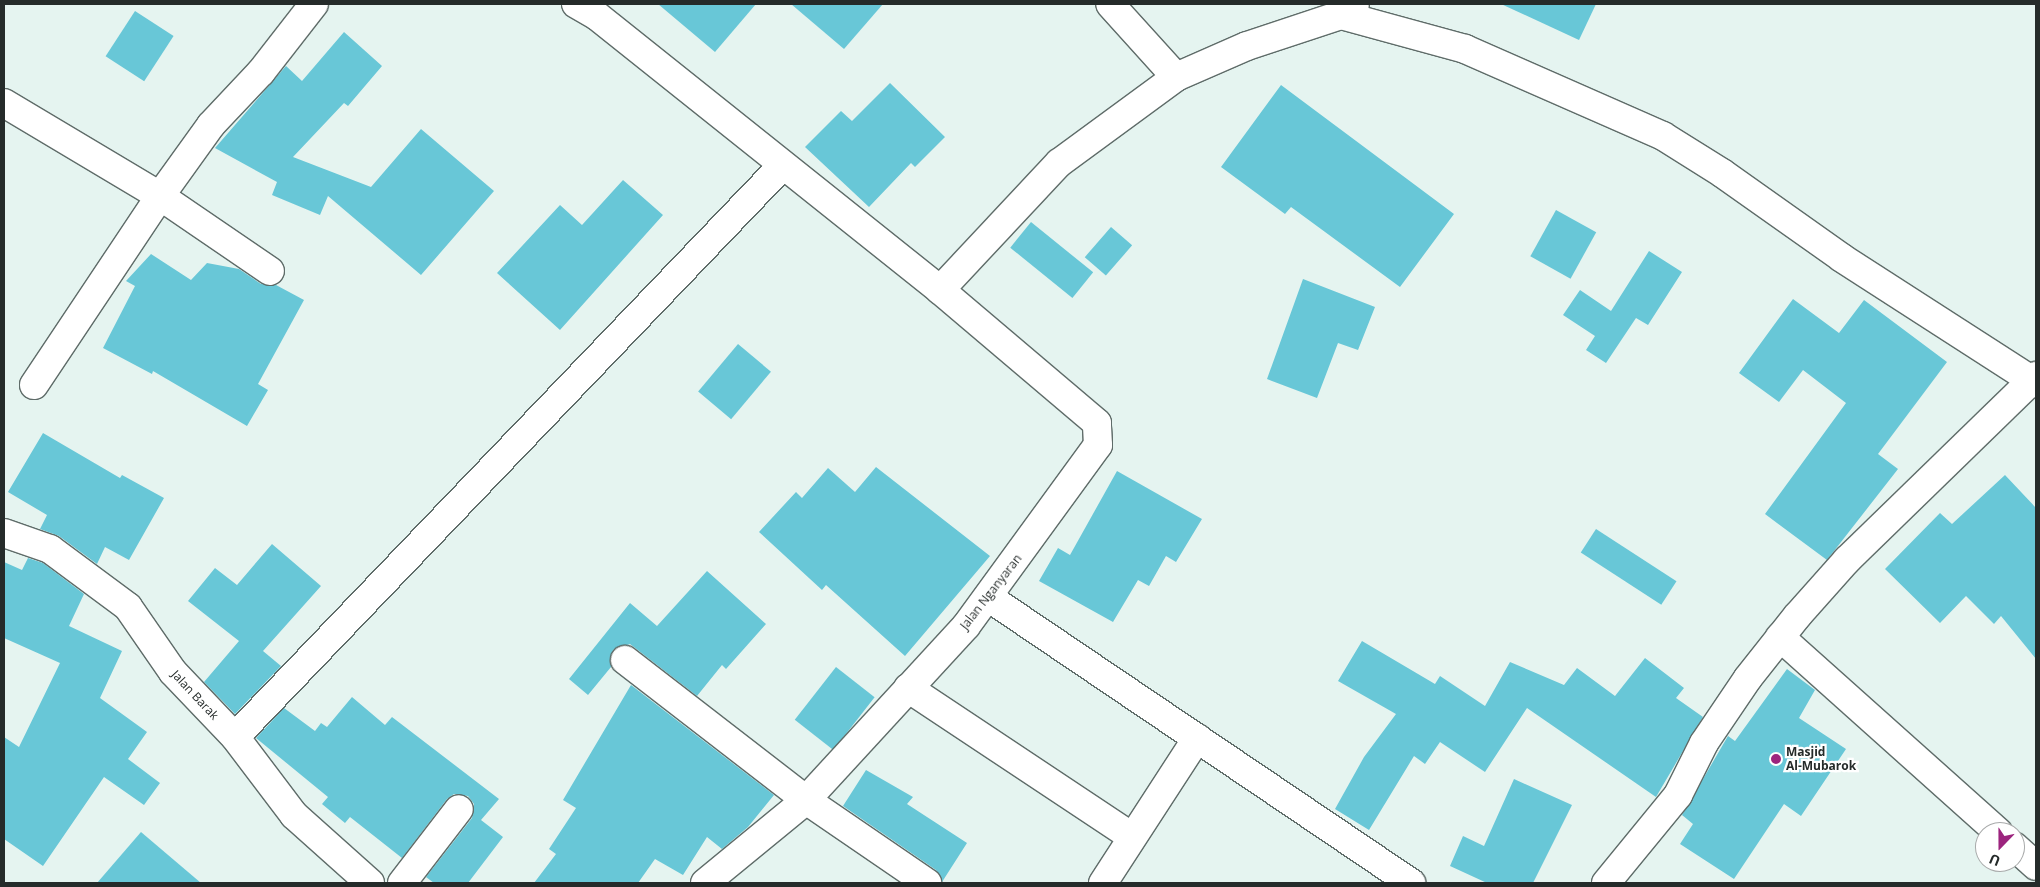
<!DOCTYPE html>
<style>
body{margin:0}
#map{position:relative;width:2040px;height:887px;overflow:hidden;background:#e5f4f0;font-family:"Open Sans",sans-serif}
div>[style]{position:absolute}
[style*='--x']{left:calc(var(--x)*1px);top:calc(var(--y)*1px);width:calc(var(--w)*1px);rotate:calc(var(--a)*1deg)}
.building>*{inset:0;background:#68c7d7;transform-origin:0 0}
.roads{filter:drop-shadow(1px 0 #5f6c69) drop-shadow(-1px 0 #5f6c69) drop-shadow(0 1px #5f6c69) drop-shadow(0 -1px #5f6c69)}
.minor>*{height:28px;margin:-14px;padding:0 14px;transform-origin:14px;border-radius:14px;background:#fff}
.dots>*{width:14px;height:14px;translate:-50% -50%;box-sizing:border-box;border:2px solid #fff;border-radius:50%}
span{translate:-50% -50%;white-space:nowrap;text-align:center;line-height:1.15;-webkit-text-stroke:4.5px #fff;paint-order:stroke}
.street-label{font-size:12px;color:#252b2a}
.poi-label{font-size:12px;color:#252b2a;font-weight:700}
.left{translate:0 -50%;text-align:left}
.frame{position:absolute;inset:0;border:5px solid #252b2a;pointer-events:none}
.north{position:absolute;left:1975px;top:822px;width:50px;height:50px;box-sizing:border-box;background:#fff;border:1px solid #a8aaaa;border-radius:50%;rotate:202deg;font-size:14px;font-weight:700;line-height:20px;text-align:center;color:#252b2a}
.north::after{content:'';display:block;margin:auto;width:18px;height:22px;background:#9c247e;clip-path:polygon(50% 0,100% 100%,50% 72%,0 100%)}
</style>
<div id="map">
<div class="building">
<i style="clip-path:polygon(658px 4px,756px 4px,715px 52px)"></i>
<i style="clip-path:polygon(791px 4px,883px 4px,844px 49px)"></i>
<i style="clip-path:polygon(1501px 4px,1596px 4px,1579px 40px)"></i>
<i style="left:135px;top:11px;width:46px;height:54px;rotate:33deg"></i>
<i style="clip-path:polygon(344px 32px,382px 66px,348px 106px,344px 103px,293px 157px,371px 187px,421px 129px,494px 191px,421px 275px,328px 196px,320px 215px,272px 195px,277px 182px,215px 148px,286px 66px,302px 81px)"></i>
<i style="clip-path:polygon(890px 83px,945px 137px,915px 167px,911px 163px,869px 207px,805px 147px,841px 111px,852px 121px)"></i>
<i style="clip-path:polygon(1281px 85px,1454px 214px,1400px 287px,1291px 207px,1285px 214px,1221px 167px)"></i>
<i style="clip-path:polygon(623px 180px,663px 215px,560px 330px,497px 273px,560px 205px,582px 225px)"></i>
<i style="left:1556px;top:210px;width:46px;height:53px;rotate:29deg"></i>
<i style="left:1031px;top:222px;width:80px;height:33px;rotate:39deg"></i>
<i style="left:1111px;top:227px;width:28px;height:40px;rotate:41deg"></i>
<i style="clip-path:polygon(1649px 251px,1682px 272px,1648px 325px,1636px 318px,1606px 363px,1586px 350px,1595px 336px,1563px 315px,1580px 290px,1611px 311px)"></i>
<i style="clip-path:polygon(151px 254px,191px 280px,207px 263px,239px 269px,261px 284px,276px 285px,304px 300px,258px 384px,268px 390px,247px 426px,153px 371px,152px 374px,103px 348px,135px 286px,126px 281px)"></i>
<i style="clip-path:polygon(1303px 279px,1375px 307px,1358px 350px,1338px 343px,1317px 398px,1267px 379px)"></i>
<i style="clip-path:polygon(1793px 299px,1839px 333px,1864px 300px,1947px 362px,1878px 454px,1898px 469px,1827px 560px,1765px 514px,1846px 403px,1803px 370px,1779px 402px,1739px 373px)"></i>
<i style="left:738px;top:344px;width:43px;height:62px;rotate:40deg"></i>
<i style="clip-path:polygon(43px 433px,120px 478px,122px 475px,164px 498px,129px 560px,105px 547px,97px 564px,59px 536px,40px 529px,47px 515px,8px 492px)"></i>
<i style="clip-path:polygon(876px 467px,990px 556px,905px 656px,826px 585px,822px 590px,759px 532px,796px 492px,802px 498px,828px 468px,855px 492px)"></i>
<i style="clip-path:polygon(1117px 471px,1202px 519px,1176px 562px,1166px 556px,1149px 586px,1138px 580px,1113px 622px,1039px 581px,1058px 548px,1070px 555px)"></i>
<i style="clip-path:polygon(2005px 475px,2036px 508px,2036px 659px,2001px 616px,1994px 624px,1966px 596px,1940px 623px,1885px 569px,1940px 513px,1952px 524px)"></i>
<i style="left:1596px;top:529px;width:96px;height:28px;rotate:33deg"></i>
<i style="clip-path:polygon(272px 544px,321px 586px,263px 651px,281px 666px,235px 714px,204px 682px,239px 641px,188px 601px,215px 568px,237px 585px)"></i>
<i style="clip-path:polygon(28px 558px,43px 563px,84px 594px,69px 626px,122px 651px,100px 698px,147px 732px,128px 759px,160px 783px,144px 805px,104px 777px,43px 866px,4px 839px,4px 737px,19px 747px,60px 663px,4px 638px,4px 562px,22px 570px)"></i>
<i style="clip-path:polygon(707px 571px,766px 624px,726px 669px,722px 665px,697px 696px,630px 644px,613px 650px,611px 667px,588px 695px,569px 679px,630px 603px,657px 626px)"></i>
<i style="clip-path:polygon(1362px 641px,1435px 684px,1440px 676px,1485px 706px,1510px 662px,1564px 685px,1577px 668px,1615px 696px,1645px 658px,1684px 688px,1676px 698px,1703px 717px,1656px 797px,1527px 708px,1485px 772px,1440px 742px,1425px 764px,1414px 756px,1369px 830px,1335px 809px,1364px 757px,1396px 714px,1338px 681px)"></i>
<i style="left:836px;top:667px;width:49px;height:67px;rotate:38deg"></i>
<i style="clip-path:polygon(1787px 669px,1815px 690px,1799px 718px,1846px 749px,1801px 816px,1784px 804px,1734px 879px,1680px 844px,1693px 824px,1682px 815px,1728px 736px,1735px 741px)"></i>
<i style="clip-path:polygon(631px 685px,774px 795px,748px 827px,722px 849px,707px 837px,683px 875px,655px 859px,638px 883px,534px 883px,556px 854px,549px 849px,576px 808px,563px 800px)"></i>
<i style="clip-path:polygon(352px 697px,385px 725px,392px 717px,499px 799px,481px 820px,503px 837px,468px 883px,434px 883px,426px 877px,472px 818px,474px 804px,468px 796px,454px 794px,447px 799px,402px 858px,350px 817px,345px 823px,322px 804px,328px 797px,256px 738px,284px 708px,315px 731px,321px 723px,327px 727px)"></i>
<i style="clip-path:polygon(866px 770px,913px 797px,907px 804px,967px 843px,942px 882px,936px 870px,843px 806px)"></i>
<i style="clip-path:polygon(1514px 779px,1572px 805px,1533px 883px,1487px 883px,1450px 866px,1463px 836px,1484px 846px)"></i>
<i style="clip-path:polygon(141px 832px,201px 883px,97px 883px)"></i>
</div>
<div class="roads">
<div class="minor">
<i style="--x:576;--y:4;--w:24;--a:30"></i>
<i style="--x:597;--y:16;--w:439;--a:38.6"></i>
<i style="--x:940;--y:290;--w:174;--a:-46.9"></i>
<i style="--x:1059;--y:163;--w:145;--a:-36.3"></i>
<i style="--x:1176;--y:77;--w:98;--a:-132.1"></i>
<i style="--x:1341;--y:15;--w:129;--a:15.3"></i>
<i style="--x:1465;--y:49;--w:216;--a:23.7"></i>
<i style="--x:1663;--y:136;--w:70;--a:32.1"></i>
<i style="--x:1722;--y:173;--w:147;--a:35.3"></i>
<i style="--x:1842;--y:258;--w:231;--a:32.8"></i>
<i style="--x:1176;--y:77;--w:77;--a:-23.6"></i>
<i style="--x:1247;--y:46;--w:99;--a:-18.3"></i>
<i style="--x:1341;--y:15;--w:17;--a:-36"></i>
<i style="--x:4;--y:103;--w:182;--a:30.8"></i>
<i style="--x:160;--y:196;--w:87;--a:-54.3"></i>
<i style="--x:211;--y:125;--w:73;--a:-46.7"></i>
<i style="--x:261;--y:72;--w:86;--a:-52.1"></i>
<i style="--x:34;--y:385;--w:227;--a:-56.3"></i>
<i style="--x:160;--y:196;--w:133;--a:34.3"></i>
<i style="--x:4;--y:533;--w:49;--a:19.2"></i>
<i style="--x:50;--y:549;--w:97;--a:36.6"></i>
<i style="--x:128;--y:607;--w:79;--a:55.3"></i>
<i style="--x:173;--y:672;--w:90;--a:46.4"></i>
<i style="--x:235;--y:737;--w:98;--a:52.9"></i>
<i style="--x:294;--y:815;--w:102;--a:41.8"></i>
<i style="--x:988;--y:597;--w:511;--a:34.06"></i>
<i style="--x:1780;--y:637;--w:292;--a:41.8"></i>
<i style="--x:625;--y:660;--w:229;--a:37.7"></i>
<i style="--x:806;--y:800;--w:147;--a:34.4"></i>
<i style="--x:908;--y:688;--w:269;--a:33.6"></i>
<i style="--x:235;--y:737;--w:791;--a:-46.23"></i>
<i style="--x:2015;--y:847;--w:28;--a:42"></i>
<i style="--x:402;--y:883;--w:93;--a:-52.4"></i>
<i style="--x:705;--y:883;--w:131;--a:-39.4"></i>
<i style="--x:806;--y:800;--w:236;--a:-47.4"></i>
<i style="--x:966;--y:626;--w:224;--a:-53.9"></i>
<i style="--x:1098;--y:445;--w:22;--a:-93"></i>
<i style="--x:1097;--y:423;--w:206;--a:-139.7"></i>
<i style="--x:1103;--y:883;--w:173;--a:-57"></i>
<i style="--x:1606;--y:883;--w:114;--a:-50.7"></i>
<i style="--x:1678;--y:795;--w:58;--a:-63.4"></i>
<i style="--x:1704;--y:743;--w:78;--a:-55.9"></i>
<i style="--x:1748;--y:678;--w:80;--a:-51.6"></i>
<i style="--x:1798;--y:615;--w:74;--a:-48.3"></i>
<i style="--x:1847;--y:560;--w:264;--a:-44.2"></i>
</div>
</div>
<div class="dots">
<i style="left:1776px;top:759px;background:#9c247e"></i>
</div>
<div class="street-label">
<span style="left:991px;top:592px;rotate:-52deg">Jalan Nganyaran</span>
<span style="left:195px;top:695px;rotate:47deg">Jalan Barak</span>
</div>
<div class="poi-label">
<span class="left" style="left:1786px;top:759px">Masjid<br>Al-Mubarok</span>
</div>
<div class="frame"></div>
<div class="north">U</div>
</div>
